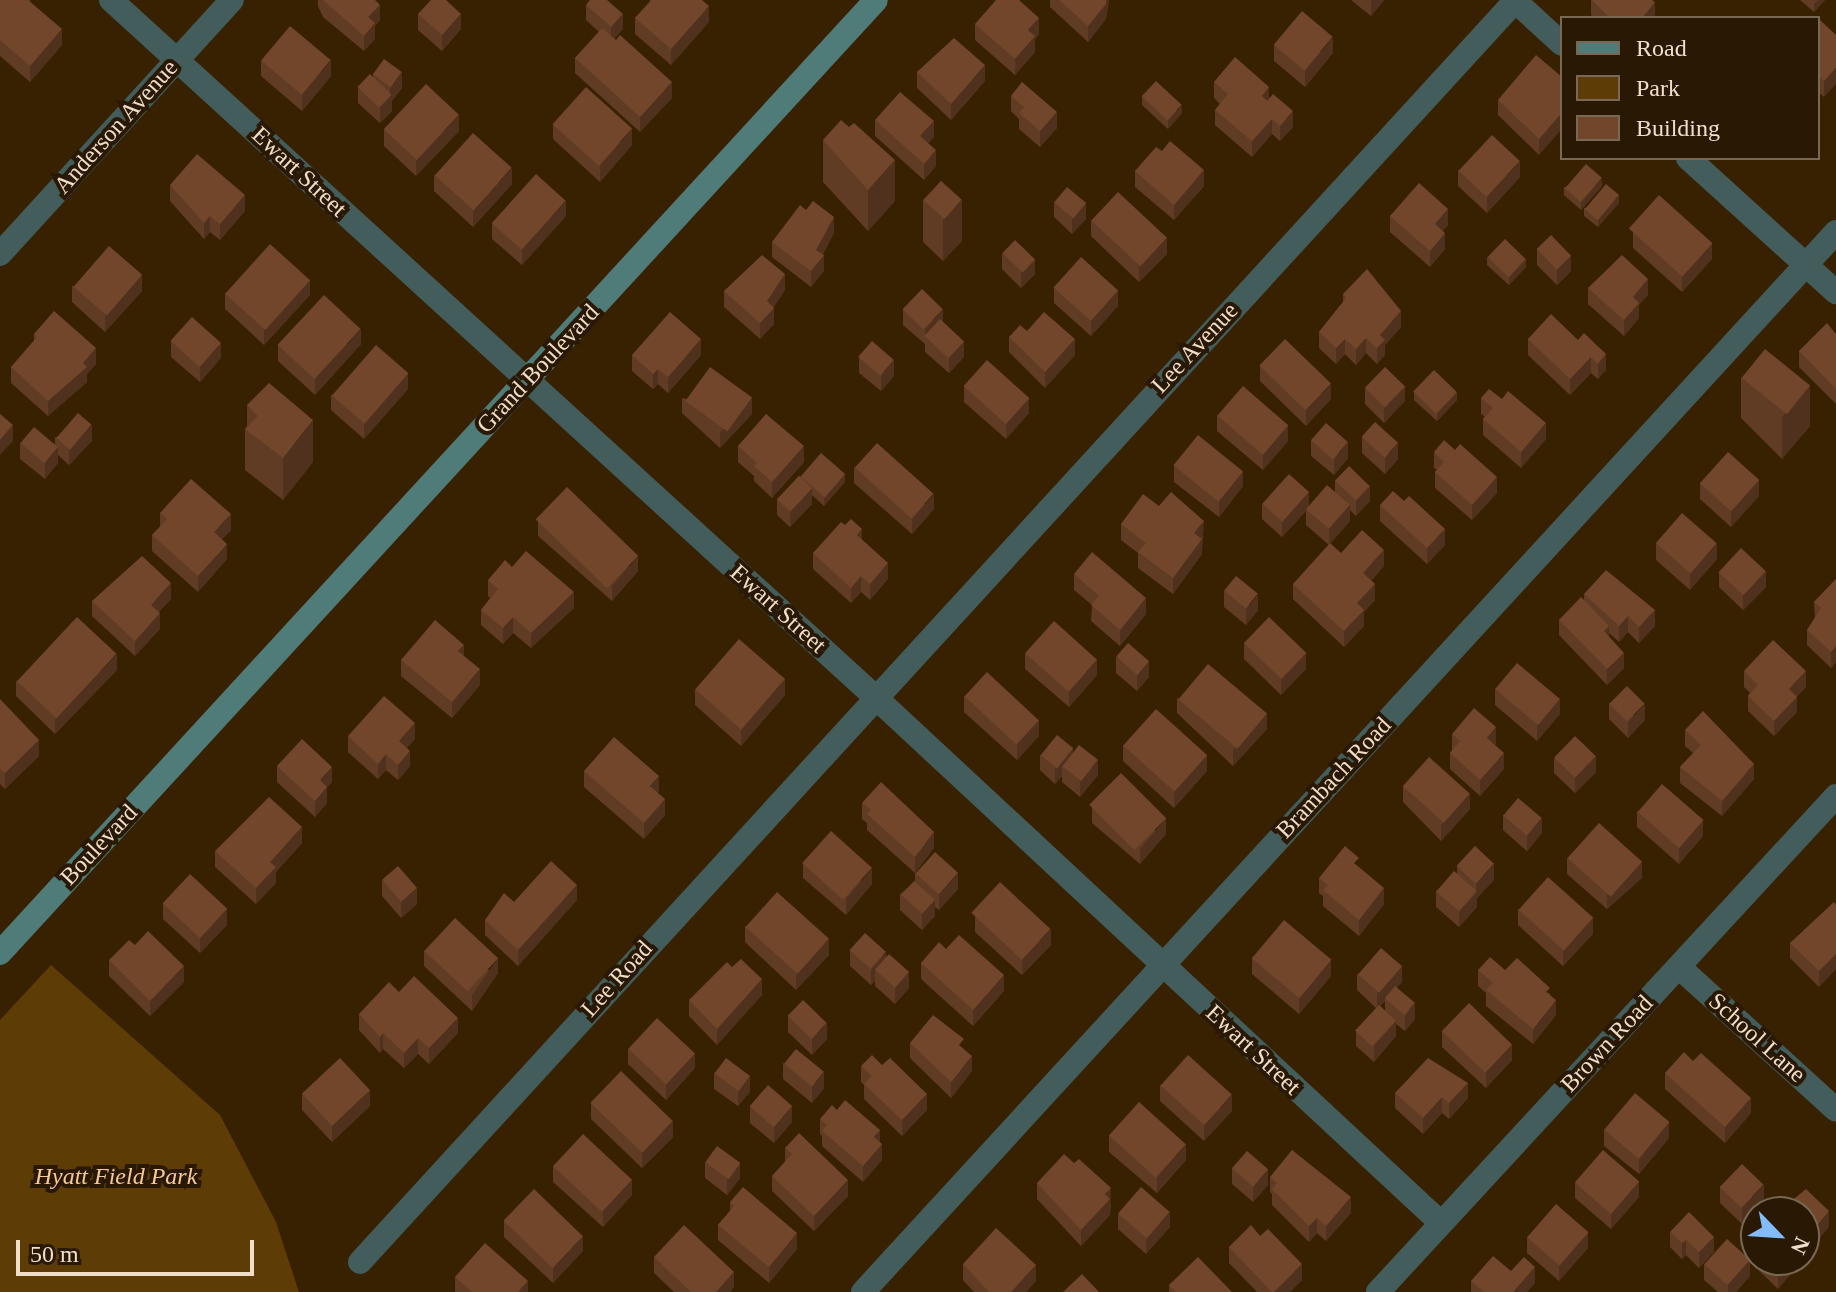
<!DOCTYPE html>
<style>
body{margin:0}
#map{position:relative;width:1836px;height:1292px;overflow:hidden;background:#382101;font-family:"Times New Roman",serif}
div>[style]{position:absolute}
[style*='--x']{left:calc(var(--x)*1px);top:calc(var(--y)*1px);width:calc(var(--w)*1px);rotate:calc(var(--a)*1deg)}
.green>*{inset:0;background:#5e3c06}
.street>*{height:24px;margin:-12px;padding:0 12px;transform-origin:12px;border-radius:12px;background:#425d5b}
.secondary>*{height:24px;margin:-12px;padding:0 12px;transform-origin:12px;border-radius:12px;background:#4f7b78}
.wall>*{inset:0;background:#613c25}
.shaded-wall>*{inset:0;background:#4f311e}
.building>*{inset:0;background:#71462b;transform-origin:0 0}
span{translate:-50% -50%;white-space:nowrap;text-align:center;line-height:1.15;-webkit-text-stroke:8px #291904;paint-order:stroke}
.street-label{font-size:24px;color:#f1dec8}
.park-label{font-size:24px;color:#f5ca96;font-style:italic}
.legend{position:absolute;left:1560px;top:16px;width:260px;height:144px;box-sizing:border-box;background:#291904;border:2px solid #796852;margin:0;padding:10px 14px;list-style:none;font-size:24px;color:#f1dec8}
.legend li{display:flex;align-items:center;gap:16px;height:40px}
.legend b{width:40px;border:2px solid #796852}
.north{position:absolute;left:1740px;top:1196px;width:80px;height:80px;box-sizing:border-box;background:#291904;border:2px solid #796852;border-radius:50%;rotate:115deg;font-size:22px;font-weight:700;line-height:32px;text-align:center;color:#f1dec8}
.north::after{content:'';display:block;margin:auto;width:28px;height:36px;background:#83bcfb;clip-path:polygon(50% 0,100% 100%,50% 72%,0 100%)}
.scale{position:absolute;left:16px;top:1240px;width:238px;height:36px;box-sizing:border-box;border:4px solid #f1dec8;border-top:0;padding-left:10px;font-size:24px;line-height:28px;white-space:nowrap;color:#f1dec8;-webkit-text-stroke:6px #291904;paint-order:stroke}
</style>
<div id="map">
<div class="green">
<i style="clip-path:polygon(51px 965px,220px 1115px,276px 1222px,299px 1292px,0 1292px,0 1020px)"></i>
</div>
<div class="street">
<i style="--x:111;--y:0;--w:1033;--a:42.37"></i>
<i style="--x:874;--y:696;--w:774;--a:42.91"></i>
<i style="--x:1514;--y:0;--w:65;--a:42.5"></i>
<i style="--x:1688;--y:158;--w:200;--a:42.2"></i>
<i style="--x:0;--y:254;--w:344;--a:-47.6"></i>
<i style="--x:1679;--y:967;--w:212;--a:42.3"></i>
<i style="--x:360;--y:1262;--w:1711;--a:-47.51"></i>
<i style="--x:863;--y:1292;--w:1439;--a:-47.45"></i>
<i style="--x:1378;--y:1292;--w:675;--a:-47.28"></i>
</div>
<div class="secondary">
<i style="--x:0;--y:953;--w:1294;--a:-47.41"></i>
</div>
<div class="wall">
<i style="clip-path:polygon(0 0,30px 0,30px 2px,62px 45px,30px 82px,0 56px)"></i>
<i style="clip-path:polygon(318px 0,375px 0,380px 20px,375px 26px,375px 39px,364px 51px,323px 17px,318px 6px)"></i>
<i style="clip-path:polygon(649px 0,702px 0,709px 22px,671px 65px,635px 34px,635px 18px,650px 1px)"></i>
<i style="clip-path:polygon(1050px 0,1109px 0,1106px 19px,1088px 42px,1050px 7px)"></i>
<i style="clip-path:polygon(1351px 0,1384px 0,1371px 16px)"></i>
<i style="clip-path:polygon(1591px 0,1652px 0,1655px 18px,1594px 18px,1591px 15px)"></i>
<i style="clip-path:polygon(1800px 0,1825px 0,1814px 12px)"></i>
<i style="clip-path:polygon(586px 5px,623px 29px,614px 39px,672px 98px,640px 132px,575px 73px,575px 58px,599px 32px,586px 20px)"></i>
<i style="clip-path:polygon(418px 14px,461px 29px,442px 51px,418px 30px)"></i>
<i style="clip-path:polygon(1818px 23px,1836px 35px,1824px 97px,1818px 92px)"></i>
<i style="clip-path:polygon(975px 24px,1039px 34px,1035px 39px,1035px 52px,1015px 75px,975px 40px)"></i>
<i style="clip-path:polygon(1274px 45px,1333px 53px,1305px 87px,1274px 61px)"></i>
<i style="clip-path:polygon(261px 60px,331px 76px,302px 111px,261px 76px)"></i>
<i style="clip-path:polygon(917px 72px,985px 81px,951px 120px,917px 88px)"></i>
<i style="clip-path:polygon(373px 74px,402px 88px,392px 101px,392px 111px,380px 123px,358px 103px,358px 87px,373px 77px)"></i>
<i style="clip-path:polygon(1562px 77px,1539px 155px,1498px 115px,1498px 100px)"></i>
<i style="clip-path:polygon(1214px 82px,1269px 98px,1293px 127px,1280px 141px,1272px 134px,1252px 157px,1215px 125px,1215px 110px,1220px 104px,1214px 98px)"></i>
<i style="clip-path:polygon(1011px 96px,1057px 128px,1040px 147px,1019px 129px,1019px 119px,1011px 111px)"></i>
<i style="clip-path:polygon(1142px 97px,1182px 113px,1168px 129px,1142px 105px)"></i>
<i style="clip-path:polygon(875px 120px,934px 137px,928px 143px,936px 166px,924px 180px,875px 136px)"></i>
<i style="clip-path:polygon(553px 124px,632px 145px,600px 182px,553px 139px)"></i>
<i style="clip-path:polygon(384px 130px,459px 131px,416px 176px,384px 146px)"></i>
<i style="clip-path:polygon(823px 140px,895px 201px,868px 231px,823px 182px)"></i>
<i style="clip-path:polygon(1162px 151px,1204px 186px,1174px 220px,1135px 187px,1135px 171px)"></i>
<i style="clip-path:polygon(1458px 170px,1520px 177px,1487px 213px,1458px 186px)"></i>
<i style="clip-path:polygon(434px 175px,512px 184px,473px 227px,434px 191px)"></i>
<i style="clip-path:polygon(941px 181px,962px 241px,943px 261px,923px 242px,923px 200px)"></i>
<i style="clip-path:polygon(170px 185px,245px 211px,220px 240px,210px 232px,204px 239px,170px 201px)"></i>
<i style="clip-path:polygon(1602px 186px,1581px 210px,1564px 195px,1564px 187px)"></i>
<i style="clip-path:polygon(1054px 202px,1086px 219px,1072px 234px,1054px 217px)"></i>
<i style="clip-path:polygon(1619px 203px,1598px 227px,1584px 216px,1584px 208px)"></i>
<i style="clip-path:polygon(566px 216px,522px 265px,492px 239px,492px 223px)"></i>
<i style="clip-path:polygon(1390px 216px,1448px 225px,1442px 231px,1445px 249px,1430px 267px,1390px 232px)"></i>
<i style="clip-path:polygon(1091px 220px,1167px 254px,1139px 282px,1091px 236px)"></i>
<i style="clip-path:polygon(1633px 232px,1712px 259px,1682px 292px,1633px 248px)"></i>
<i style="clip-path:polygon(834px 233px,823px 254px,824px 271px,811px 287px,772px 257px,772px 242px)"></i>
<i style="clip-path:polygon(1537px 249px,1571px 271px,1557px 285px,1537px 265px)"></i>
<i style="clip-path:polygon(1002px 253px,1035px 274px,1021px 288px,1002px 269px)"></i>
<i style="clip-path:polygon(1487px 257px,1526px 267px,1509px 285px,1487px 265px)"></i>
<i style="clip-path:polygon(72px 286px,142px 291px,105px 332px,72px 302px)"></i>
<i style="clip-path:polygon(1054px 288px,1118px 306px,1091px 336px,1054px 303px)"></i>
<i style="clip-path:polygon(1588px 288px,1648px 295px,1639px 305px,1639px 318px,1624px 336px,1588px 304px)"></i>
<i style="clip-path:polygon(785px 290px,773px 308px,774px 324px,760px 339px,724px 307px,724px 291px)"></i>
<i style="clip-path:polygon(225px 293px,310px 295px,264px 345px,225px 309px)"></i>
<i style="clip-path:polygon(1343px 294px,1401px 327px,1385px 345px,1385px 355px,1377px 364px,1366px 353px,1356px 365px,1345px 354px,1336px 364px,1319px 348px,1319px 332px,1343px 302px)"></i>
<i style="clip-path:polygon(903px 309px,943px 322px,964px 357px,949px 373px,925px 352px,925px 344px,903px 325px)"></i>
<i style="clip-path:polygon(1027px 331px,1075px 355px,1045px 388px,1009px 352px,1009px 337px)"></i>
<i style="clip-path:polygon(34px 334px,96px 364px,87px 374px,87px 382px,48px 416px,11px 383px,11px 367px,34px 341px)"></i>
<i style="clip-path:polygon(1836px 334px,1836px 404px,1799px 367px,1799px 351px)"></i>
<i style="clip-path:polygon(1528px 339px,1578px 340px,1606px 370px,1598px 379px,1591px 373px,1570px 395px,1528px 355px)"></i>
<i style="clip-path:polygon(171px 341px,221px 358px,200px 382px,171px 357px)"></i>
<i style="clip-path:polygon(361px 344px,315px 395px,278px 361px,278px 345px)"></i>
<i style="clip-path:polygon(632px 355px,701px 355px,668px 393px,658px 384px,653px 389px,632px 371px)"></i>
<i style="clip-path:polygon(859px 357px,894px 376px,881px 391px,859px 373px)"></i>
<i style="clip-path:polygon(1260px 366px,1331px 399px,1306px 426px,1260px 381px)"></i>
<i style="clip-path:polygon(1741px 377px,1810px 426px,1782px 459px,1741px 418px)"></i>
<i style="clip-path:polygon(964px 386px,1029px 413px,1006px 439px,964px 402px)"></i>
<i style="clip-path:polygon(1365px 388px,1405px 401px,1384px 423px,1365px 404px)"></i>
<i style="clip-path:polygon(408px 389px,364px 439px,331px 410px,331px 395px)"></i>
<i style="clip-path:polygon(1414px 392px,1457px 400px,1437px 421px,1414px 400px)"></i>
<i style="clip-path:polygon(682px 398px,752px 414px,720px 448px,682px 413px)"></i>
<i style="clip-path:polygon(1481px 398px,1502px 399px,1546px 439px,1521px 468px,1483px 435px,1483px 419px,1485px 417px,1481px 414px)"></i>
<i style="clip-path:polygon(247px 405px,313px 462px,283px 500px,245px 470px,245px 429px,247px 427px)"></i>
<i style="clip-path:polygon(1217px 415px,1288px 441px,1263px 470px,1217px 431px)"></i>
<i style="clip-path:polygon(55px 437px,92px 441px,69px 465px,58px 455px,58px 463px,45px 479px,20px 459px,20px 443px,55px 445px)"></i>
<i style="clip-path:polygon(1362px 437px,1398px 459px,1385px 474px,1362px 453px)"></i>
<i style="clip-path:polygon(1311px 440px,1348px 458px,1334px 475px,1311px 456px)"></i>
<i style="clip-path:polygon(738px 446px,804px 462px,772px 498px,754px 481px,754px 476px,738px 462px)"></i>
<i style="clip-path:polygon(1434px 452px,1497px 493px,1472px 520px,1435px 488px,1435px 472px,1437px 470px,1434px 468px)"></i>
<i style="clip-path:polygon(1174px 466px,1243px 486px,1219px 517px,1174px 482px)"></i>
<i style="clip-path:polygon(854px 467px,934px 509px,912px 534px,854px 483px)"></i>
<i style="clip-path:polygon(799px 476px,845px 482px,824px 506px,812px 495px,812px 504px,790px 527px,777px 515px,777px 499px)"></i>
<i style="clip-path:polygon(1335px 480px,1370px 501px,1356px 516px,1350px 510px,1350px 521px,1329px 545px,1306px 525px,1306px 511px,1282px 537px,1262px 519px,1262px 504px,1309px 506px,1335px 492px)"></i>
<i style="clip-path:polygon(1700px 483px,1759px 496px,1731px 527px,1700px 499px)"></i>
<i style="clip-path:polygon(1404px 501px,1445px 545px,1427px 564px,1380px 521px,1380px 505px)"></i>
<i style="clip-path:polygon(1159px 506px,1204px 537px,1202px 539px,1202px 554px,1173px 594px,1138px 568px,1138px 553px,1121px 540px,1121px 524px)"></i>
<i style="clip-path:polygon(160px 513px,231px 530px,222px 539px,227px 559px,198px 592px,152px 551px,152px 535px,160px 527px)"></i>
<i style="clip-path:polygon(538px 521px,638px 571px,612px 601px,538px 536px)"></i>
<i style="clip-path:polygon(862px 540px,888px 579px,870px 600px,861px 592px,851px 603px,813px 569px,813px 553px)"></i>
<i style="clip-path:polygon(1656px 544px,1717px 559px,1690px 590px,1656px 560px)"></i>
<i style="clip-path:polygon(1341px 553px,1384px 566px,1371px 581px,1375px 600px,1364px 612px,1364px 626px,1344px 647px,1293px 599px,1293px 584px)"></i>
<i style="clip-path:polygon(512px 567px,574px 608px,531px 648px,513px 633px,503px 644px,481px 625px,481px 610px,490px 598px,488px 596px,488px 580px)"></i>
<i style="clip-path:polygon(1719px 572px,1766px 587px,1743px 610px,1719px 587px)"></i>
<i style="clip-path:polygon(1074px 574px,1146px 614px,1120px 646px,1091px 621px,1092px 605px,1074px 590px)"></i>
<i style="clip-path:polygon(1836px 579px,1836px 662px,1831px 668px,1807px 645px,1807px 630px,1815px 618px,1814px 602px)"></i>
<i style="clip-path:polygon(1224px 591px,1258px 610px,1246px 625px,1224px 607px)"></i>
<i style="clip-path:polygon(1584px 594px,1655px 626px,1639px 643px,1628px 632px,1619px 642px,1609px 633px,1609px 637px,1624px 668px,1607px 685px,1559px 635px,1559px 620px,1584px 599px)"></i>
<i style="clip-path:polygon(171px 599px,159px 612px,160px 629px,135px 656px,92px 616px,92px 601px)"></i>
<i style="clip-path:polygon(1244px 643px,1306px 669px,1281px 695px,1244px 659px)"></i>
<i style="clip-path:polygon(1025px 653px,1097px 675px,1069px 707px,1025px 669px)"></i>
<i style="clip-path:polygon(1116px 657px,1149px 677px,1137px 691px,1116px 673px)"></i>
<i style="clip-path:polygon(401px 660px,480px 685px,452px 718px,401px 676px)"></i>
<i style="clip-path:polygon(117px 670px,55px 734px,16px 696px,16px 681px)"></i>
<i style="clip-path:polygon(1744px 671px,1806px 687px,1797px 696px,1797px 712px,1774px 736px,1748px 711px,1748px 696px,1750px 693px,1744px 687px)"></i>
<i style="clip-path:polygon(1495px 689px,1560px 714px,1537px 741px,1495px 705px)"></i>
<i style="clip-path:polygon(695px 690px,785px 695px,741px 746px,695px 705px)"></i>
<i style="clip-path:polygon(964px 696px,1039px 736px,1017px 760px,964px 712px)"></i>
<i style="clip-path:polygon(1177px 698px,1267px 729px,1233px 766px,1177px 713px)"></i>
<i style="clip-path:polygon(0 699px,39px 756px,5px 789px,0 784px)"></i>
<i style="clip-path:polygon(1609px 703px,1645px 720px,1628px 738px,1609px 719px)"></i>
<i style="clip-path:polygon(1685px 730px,1754px 779px,1722px 816px,1680px 783px,1680px 767px,1693px 753px,1685px 746px)"></i>
<i style="clip-path:polygon(1452px 734px,1496px 743px,1495px 745px,1504px 769px,1480px 796px,1450px 769px,1450px 753px,1452px 750px)"></i>
<i style="clip-path:polygon(348px 736px,415px 739px,407px 748px,410px 766px,398px 780px,386px 770px,378px 779px,348px 752px)"></i>
<i style="clip-path:polygon(1123px 745px,1207px 771px,1174px 808px,1123px 761px)"></i>
<i style="clip-path:polygon(1073px 753px,1098px 775px,1080px 797px,1062px 782px,1062px 776px,1055px 784px,1040px 770px,1040px 755px)"></i>
<i style="clip-path:polygon(1554px 758px,1596px 772px,1575px 793px,1554px 773px)"></i>
<i style="clip-path:polygon(277px 766px,332px 782px,327px 787px,327px 803px,315px 817px,277px 782px)"></i>
<i style="clip-path:polygon(584px 771px,659px 791px,658px 793px,665px 815px,644px 839px,584px 787px)"></i>
<i style="clip-path:polygon(1403px 786px,1470px 809px,1441px 841px,1403px 802px)"></i>
<i style="clip-path:polygon(862px 803px,934px 848px,915px 873px,867px 830px,867px 823px,862px 819px)"></i>
<i style="clip-path:polygon(1092px 807px,1166px 834px,1140px 864px,1092px 823px)"></i>
<i style="clip-path:polygon(1637px 811px,1703px 836px,1679px 864px,1637px 827px)"></i>
<i style="clip-path:polygon(1503px 815px,1542px 833px,1527px 851px,1503px 830px)"></i>
<i style="clip-path:polygon(302px 843px,276px 872px,276px 883px,256px 904px,215px 867px,215px 851px)"></i>
<i style="clip-path:polygon(1567px 858px,1642px 878px,1607px 909px,1567px 874px)"></i>
<i style="clip-path:polygon(803px 863px,872px 884px,846px 915px,803px 878px)"></i>
<i style="clip-path:polygon(1457px 866px,1494px 880px,1477px 898px,1477px 907px,1459px 927px,1436px 907px,1436px 891px,1457px 873px)"></i>
<i style="clip-path:polygon(1359px 867px,1384px 904px,1359px 936px,1323px 906px,1323px 896px,1319px 893px,1319px 878px)"></i>
<i style="clip-path:polygon(915px 873px,958px 889px,939px 910px,935px 907px,935px 916px,922px 930px,900px 910px,900px 894px,915px 882px)"></i>
<i style="clip-path:polygon(382px 880px,417px 904px,401px 918px,382px 896px)"></i>
<i style="clip-path:polygon(577px 900px,518px 966px,485px 935px,485px 920px,514px 902px)"></i>
<i style="clip-path:polygon(163px 903px,227px 925px,200px 953px,163px 919px)"></i>
<i style="clip-path:polygon(1836px 905px,1836px 969px,1819px 987px,1790px 958px,1790px 943px)"></i>
<i style="clip-path:polygon(1518px 909px,1593px 934px,1563px 966px,1518px 925px)"></i>
<i style="clip-path:polygon(975px 916px,1051px 945px,1022px 975px,975px 932px)"></i>
<i style="clip-path:polygon(745px 926px,829px 955px,796px 990px,745px 942px)"></i>
<i style="clip-path:polygon(135px 945px,184px 982px,150px 1016px,109px 976px,109px 960px)"></i>
<i style="clip-path:polygon(946px 949px,1004px 991px,973px 1026px,921px 979px,921px 963px)"></i>
<i style="clip-path:polygon(424px 950px,498px 973px,472px 1011px,424px 966px)"></i>
<i style="clip-path:polygon(850px 950px,886px 956px,909px 988px,895px 1004px,875px 986px,875px 981px,871px 985px,850px 966px)"></i>
<i style="clip-path:polygon(1252px 958px,1331px 976px,1299px 1014px,1252px 974px)"></i>
<i style="clip-path:polygon(732px 967px,762px 995px,717px 1045px,689px 1016px,689px 1000px)"></i>
<i style="clip-path:polygon(1478px 970px,1505px 970px,1550px 994px,1556px 1015px,1533px 1044px,1486px 1006px,1486px 993px,1478px 986px)"></i>
<i style="clip-path:polygon(evenodd,1357px 974px,1402px 982px,1397px 987px,1415px 1019px,1405px 1031px,1396px 1024px,1396px 1036px,1374px 1062px,1356px 1046px,1356px 1031px,1376px 1008px,1357px 990px,1357px 974px,1385px 1001px,1385px 1011px,1380px 1006px,1385px 1001px)"></i>
<i style="clip-path:polygon(399px 992px,458px 1033px,429px 1064px,418px 1054px,404px 1068px,383px 1049px,380px 1053px,359px 1030px,359px 1014px)"></i>
<i style="clip-path:polygon(788px 1016px,827px 1039px,812px 1055px,788px 1032px)"></i>
<i style="clip-path:polygon(1442px 1031px,1512px 1060px,1486px 1088px,1442px 1047px)"></i>
<i style="clip-path:polygon(910px 1043px,972px 1071px,951px 1098px,910px 1058px)"></i>
<i style="clip-path:polygon(628px 1049px,695px 1068px,666px 1100px,628px 1064px)"></i>
<i style="clip-path:polygon(1693px 1061px,1751px 1113px,1725px 1143px,1665px 1089px,1665px 1073px)"></i>
<i style="clip-path:polygon(783px 1063px,824px 1088px,812px 1103px,783px 1079px)"></i>
<i style="clip-path:polygon(861px 1066px,927px 1110px,902px 1136px,864px 1099px,864px 1085px,861px 1082px)"></i>
<i style="clip-path:polygon(714px 1073px,750px 1092px,738px 1106px,714px 1089px)"></i>
<i style="clip-path:polygon(1160px 1085px,1232px 1111px,1204px 1141px,1160px 1101px)"></i>
<i style="clip-path:polygon(1395px 1093px,1468px 1098px,1449px 1119px,1442px 1113px,1423px 1134px,1395px 1108px)"></i>
<i style="clip-path:polygon(302px 1094px,370px 1106px,332px 1142px,302px 1110px)"></i>
<i style="clip-path:polygon(591px 1103px,673px 1137px,642px 1168px,591px 1119px)"></i>
<i style="clip-path:polygon(750px 1107px,792px 1122px,774px 1143px,750px 1123px)"></i>
<i style="clip-path:polygon(820px 1119px,880px 1143px,882px 1160px,863px 1182px,822px 1146px,822px 1136px,820px 1134px)"></i>
<i style="clip-path:polygon(1604px 1130px,1669px 1138px,1639px 1174px,1604px 1146px)"></i>
<i style="clip-path:polygon(1109px 1136px,1186px 1160px,1157px 1193px,1109px 1152px)"></i>
<i style="clip-path:polygon(785px 1148px,848px 1196px,814px 1231px,772px 1191px,772px 1176px,785px 1162px)"></i>
<i style="clip-path:polygon(705px 1162px,740px 1178px,727px 1195px,705px 1178px)"></i>
<i style="clip-path:polygon(553px 1166px,632px 1195px,603px 1227px,553px 1182px)"></i>
<i style="clip-path:polygon(1232px 1168px,1268px 1185px,1253px 1202px,1232px 1184px)"></i>
<i style="clip-path:polygon(1270px 1177px,1351px 1213px,1326px 1241px,1317px 1233px,1309px 1242px,1272px 1205px,1272px 1194px,1270px 1192px)"></i>
<i style="clip-path:polygon(1037px 1183px,1111px 1204px,1110px 1215px,1081px 1246px,1037px 1199px)"></i>
<i style="clip-path:polygon(1575px 1183px,1639px 1197px,1611px 1229px,1575px 1198px)"></i>
<i style="clip-path:polygon(1720px 1187px,1764px 1201px,1742px 1224px,1720px 1203px)"></i>
<i style="clip-path:polygon(730px 1202px,797px 1249px,769px 1283px,718px 1240px,718px 1225px,730px 1211px)"></i>
<i style="clip-path:polygon(1118px 1214px,1170px 1227px,1146px 1254px,1118px 1229px)"></i>
<i style="clip-path:polygon(1756px 1214px,1756px 1260px,1802px 1260px,1778px 1289px,1750px 1262px,1750px 1276px,1736px 1292px,1718px 1292px,1704px 1280px,1704px 1264px,1744px 1254px,1743px 1227px)"></i>
<i style="clip-path:polygon(504px 1221px,583px 1251px,553px 1283px,504px 1237px)"></i>
<i style="clip-path:polygon(1670px 1232px,1714px 1252px,1699px 1268px,1686px 1255px,1682px 1259px,1670px 1247px)"></i>
<i style="clip-path:polygon(1260px 1236px,1302px 1280px,1290px 1292px,1257px 1292px,1229px 1263px,1229px 1247px)"></i>
<i style="clip-path:polygon(1527px 1237px,1588px 1248px,1559px 1281px,1527px 1253px)"></i>
<i style="clip-path:polygon(654px 1257px,734px 1287px,730px 1292px,674px 1292px,654px 1273px)"></i>
<i style="clip-path:polygon(963px 1264px,1036px 1281px,1026px 1292px,974px 1292px,963px 1280px)"></i>
<i style="clip-path:polygon(1511px 1271px,1535px 1283px,1527px 1292px,1471px 1292px,1471px 1281px)"></i>
<i style="clip-path:polygon(455px 1277px,528px 1292px,455px 1292px)"></i>
<i style="clip-path:polygon(1169px 1285px,1232px 1292px,1169px 1292px)"></i>
</div>
<div class="shaded-wall">
<i style="clip-path:polygon(1106px 0,1109px 0,1106px 19px,1088px 42px,1088px 26px)"></i>
<i style="clip-path:polygon(1371px 0,1384px 0,1371px 16px)"></i>
<i style="clip-path:polygon(1818px 0,1825px 0,1814px 12px,1814px 4px)"></i>
<i style="clip-path:polygon(1655px 2px,1655px 18px,1642px 18px)"></i>
<i style="clip-path:polygon(380px 5px,380px 20px,375px 26px,375px 39px,364px 51px,364px 36px,368px 17px)"></i>
<i style="clip-path:polygon(709px 6px,709px 22px,671px 65px,671px 49px)"></i>
<i style="clip-path:polygon(461px 14px,461px 29px,442px 51px,442px 35px)"></i>
<i style="clip-path:polygon(623px 14px,623px 29px,611px 42px,611px 27px)"></i>
<i style="clip-path:polygon(1039px 18px,1039px 34px,1035px 39px,1035px 52px,1015px 75px,1015px 59px,1028px 30px)"></i>
<i style="clip-path:polygon(62px 29px,62px 45px,30px 82px,30px 66px)"></i>
<i style="clip-path:polygon(1333px 37px,1333px 53px,1305px 87px,1305px 71px)"></i>
<i style="clip-path:polygon(331px 60px,331px 76px,302px 111px,302px 95px)"></i>
<i style="clip-path:polygon(985px 65px,985px 81px,951px 120px,951px 104px)"></i>
<i style="clip-path:polygon(1836px 68px,1836px 84px,1824px 97px,1824px 81px)"></i>
<i style="clip-path:polygon(402px 72px,402px 88px,392px 101px,392px 111px,380px 123px,380px 107px,390px 97px,390px 88px)"></i>
<i style="clip-path:polygon(672px 82px,672px 98px,640px 132px,640px 117px)"></i>
<i style="clip-path:polygon(1269px 87px,1269px 102px,1262px 96px)"></i>
<i style="clip-path:polygon(1182px 105px,1182px 113px,1168px 129px,1168px 121px)"></i>
<i style="clip-path:polygon(1293px 111px,1293px 127px,1280px 141px,1280px 126px)"></i>
<i style="clip-path:polygon(1057px 112px,1057px 128px,1040px 147px,1040px 131px)"></i>
<i style="clip-path:polygon(1562px 113px,1562px 129px,1539px 155px,1539px 139px)"></i>
<i style="clip-path:polygon(459px 115px,459px 131px,416px 176px,416px 161px)"></i>
<i style="clip-path:polygon(1272px 119px,1272px 134px,1252px 157px,1252px 141px)"></i>
<i style="clip-path:polygon(934px 121px,934px 137px,920px 152px,920px 136px)"></i>
<i style="clip-path:polygon(632px 129px,632px 145px,600px 182px,600px 166px)"></i>
<i style="clip-path:polygon(936px 150px,936px 166px,924px 180px,924px 164px)"></i>
<i style="clip-path:polygon(895px 160px,895px 201px,868px 231px,868px 190px)"></i>
<i style="clip-path:polygon(1520px 161px,1520px 177px,1487px 213px,1487px 197px)"></i>
<i style="clip-path:polygon(512px 168px,512px 184px,473px 227px,473px 211px)"></i>
<i style="clip-path:polygon(1204px 170px,1204px 186px,1174px 220px,1174px 205px)"></i>
<i style="clip-path:polygon(1602px 178px,1602px 186px,1581px 210px,1581px 202px)"></i>
<i style="clip-path:polygon(245px 195px,245px 211px,220px 240px,220px 224px)"></i>
<i style="clip-path:polygon(1619px 195px,1619px 203px,1598px 227px,1598px 219px)"></i>
<i style="clip-path:polygon(962px 200px,962px 241px,943px 261px,943px 220px)"></i>
<i style="clip-path:polygon(566px 201px,566px 216px,522px 265px,522px 249px)"></i>
<i style="clip-path:polygon(1086px 203px,1086px 219px,1072px 234px,1072px 218px)"></i>
<i style="clip-path:polygon(1448px 209px,1448px 225px,1435px 240px,1435px 224px)"></i>
<i style="clip-path:polygon(210px 216px,210px 232px,204px 239px,204px 223px)"></i>
<i style="clip-path:polygon(834px 217px,834px 233px,817px 263px,824px 255px,824px 271px,811px 287px,811px 271px,816px 250px)"></i>
<i style="clip-path:polygon(1445px 233px,1445px 249px,1430px 267px,1430px 251px)"></i>
<i style="clip-path:polygon(1167px 238px,1167px 254px,1139px 282px,1139px 267px)"></i>
<i style="clip-path:polygon(1712px 243px,1712px 259px,1682px 292px,1682px 276px)"></i>
<i style="clip-path:polygon(1571px 256px,1571px 271px,1557px 285px,1557px 269px)"></i>
<i style="clip-path:polygon(1035px 259px,1035px 274px,1021px 288px,1021px 272px)"></i>
<i style="clip-path:polygon(1526px 259px,1526px 267px,1509px 285px,1509px 277px)"></i>
<i style="clip-path:polygon(785px 274px,785px 290px,768px 314px,774px 308px,774px 324px,760px 339px,760px 323px,767px 301px)"></i>
<i style="clip-path:polygon(142px 275px,142px 291px,105px 332px,105px 316px)"></i>
<i style="clip-path:polygon(1648px 279px,1648px 295px,1639px 305px,1639px 318px,1624px 336px,1624px 320px,1633px 297px)"></i>
<i style="clip-path:polygon(310px 280px,310px 295px,264px 345px,264px 329px)"></i>
<i style="clip-path:polygon(1118px 290px,1118px 306px,1091px 336px,1091px 320px)"></i>
<i style="clip-path:polygon(943px 309px,943px 325px,925px 336px,925px 345px,925px 329px)"></i>
<i style="clip-path:polygon(1401px 311px,1401px 327px,1385px 345px,1385px 355px,1377px 364px,1377px 348px,1380px 335px)"></i>
<i style="clip-path:polygon(361px 329px,361px 344px,315px 395px,315px 379px)"></i>
<i style="clip-path:polygon(1366px 338px,1366px 353px,1356px 365px,1356px 349px)"></i>
<i style="clip-path:polygon(701px 339px,701px 355px,668px 393px,668px 377px)"></i>
<i style="clip-path:polygon(1075px 339px,1075px 355px,1045px 388px,1045px 372px)"></i>
<i style="clip-path:polygon(1345px 339px,1345px 354px,1336px 364px,1336px 348px)"></i>
<i style="clip-path:polygon(964px 341px,964px 357px,949px 373px,949px 357px)"></i>
<i style="clip-path:polygon(221px 343px,221px 358px,200px 382px,200px 367px)"></i>
<i style="clip-path:polygon(96px 348px,96px 364px,87px 374px,87px 382px,48px 416px,48px 401px)"></i>
<i style="clip-path:polygon(1606px 354px,1606px 370px,1598px 379px,1598px 364px)"></i>
<i style="clip-path:polygon(1591px 357px,1591px 373px,1570px 395px,1570px 379px)"></i>
<i style="clip-path:polygon(894px 360px,894px 376px,881px 391px,881px 375px)"></i>
<i style="clip-path:polygon(658px 369px,658px 384px,653px 389px,653px 374px)"></i>
<i style="clip-path:polygon(408px 373px,408px 389px,364px 439px,364px 423px)"></i>
<i style="clip-path:polygon(1331px 384px,1331px 399px,1306px 426px,1306px 410px)"></i>
<i style="clip-path:polygon(1810px 385px,1810px 426px,1782px 459px,1782px 417px)"></i>
<i style="clip-path:polygon(1405px 386px,1405px 401px,1384px 423px,1384px 407px)"></i>
<i style="clip-path:polygon(1457px 392px,1457px 400px,1437px 421px,1437px 413px)"></i>
<i style="clip-path:polygon(752px 398px,752px 414px,720px 448px,720px 433px)"></i>
<i style="clip-path:polygon(1029px 398px,1029px 413px,1006px 439px,1006px 423px)"></i>
<i style="clip-path:polygon(313px 420px,313px 462px,283px 500px,283px 458px)"></i>
<i style="clip-path:polygon(1546px 423px,1546px 439px,1521px 468px,1521px 452px)"></i>
<i style="clip-path:polygon(13px 425px,13px 441px,0 455px,0 440px)"></i>
<i style="clip-path:polygon(92px 425px,92px 441px,69px 465px,69px 450px)"></i>
<i style="clip-path:polygon(1288px 425px,1288px 441px,1263px 470px,1263px 455px)"></i>
<i style="clip-path:polygon(1348px 442px,1348px 458px,1334px 475px,1334px 459px)"></i>
<i style="clip-path:polygon(1398px 443px,1398px 459px,1385px 474px,1385px 458px)"></i>
<i style="clip-path:polygon(804px 446px,804px 462px,772px 498px,772px 482px)"></i>
<i style="clip-path:polygon(58px 447px,58px 463px,45px 479px,45px 463px)"></i>
<i style="clip-path:polygon(1243px 471px,1243px 486px,1219px 517px,1219px 501px)"></i>
<i style="clip-path:polygon(845px 474px,845px 482px,824px 506px,824px 498px)"></i>
<i style="clip-path:polygon(1497px 477px,1497px 493px,1472px 520px,1472px 505px)"></i>
<i style="clip-path:polygon(1759px 480px,1759px 496px,1731px 527px,1731px 511px)"></i>
<i style="clip-path:polygon(1370px 486px,1370px 501px,1356px 516px,1356px 500px)"></i>
<i style="clip-path:polygon(812px 488px,812px 504px,790px 527px,790px 511px)"></i>
<i style="clip-path:polygon(1309px 492px,1309px 508px,1282px 537px,1282px 521px)"></i>
<i style="clip-path:polygon(934px 494px,934px 509px,912px 534px,912px 519px)"></i>
<i style="clip-path:polygon(1350px 505px,1350px 521px,1329px 545px,1329px 529px)"></i>
<i style="clip-path:polygon(231px 514px,231px 530px,214px 548px,214px 532px)"></i>
<i style="clip-path:polygon(1204px 521px,1202px 554px,1173px 594px,1173px 578px,1194px 533px)"></i>
<i style="clip-path:polygon(862px 529px,862px 544px,857px 535px)"></i>
<i style="clip-path:polygon(1445px 529px,1445px 545px,1427px 564px,1427px 548px)"></i>
<i style="clip-path:polygon(1717px 543px,1717px 559px,1690px 590px,1690px 574px)"></i>
<i style="clip-path:polygon(227px 544px,227px 559px,198px 592px,198px 576px)"></i>
<i style="clip-path:polygon(1384px 550px,1384px 566px,1363px 589px,1363px 573px)"></i>
<i style="clip-path:polygon(638px 556px,638px 571px,612px 601px,612px 586px)"></i>
<i style="clip-path:polygon(888px 563px,888px 579px,870px 600px,870px 584px)"></i>
<i style="clip-path:polygon(1766px 571px,1766px 587px,1743px 610px,1743px 595px)"></i>
<i style="clip-path:polygon(861px 576px,861px 592px,851px 603px,851px 588px)"></i>
<i style="clip-path:polygon(171px 583px,171px 599px,151px 620px,151px 605px)"></i>
<i style="clip-path:polygon(1375px 584px,1375px 600px,1364px 612px,1364px 626px,1344px 647px,1344px 631px,1357px 603px)"></i>
<i style="clip-path:polygon(574px 592px,574px 608px,531px 648px,531px 633px)"></i>
<i style="clip-path:polygon(1258px 594px,1258px 610px,1246px 625px,1246px 609px)"></i>
<i style="clip-path:polygon(1146px 598px,1146px 614px,1120px 646px,1120px 630px)"></i>
<i style="clip-path:polygon(1655px 610px,1655px 626px,1639px 643px,1639px 627px)"></i>
<i style="clip-path:polygon(160px 613px,160px 629px,135px 656px,135px 641px)"></i>
<i style="clip-path:polygon(1628px 616px,1628px 632px,1619px 642px,1619px 626px)"></i>
<i style="clip-path:polygon(513px 617px,513px 633px,503px 644px,503px 628px)"></i>
<i style="clip-path:polygon(1609px 626px,1609px 641px,1604px 631px)"></i>
<i style="clip-path:polygon(464px 645px,464px 660px,458px 651px)"></i>
<i style="clip-path:polygon(1836px 646px,1836px 662px,1831px 668px,1831px 652px)"></i>
<i style="clip-path:polygon(1306px 653px,1306px 669px,1281px 695px,1281px 679px)"></i>
<i style="clip-path:polygon(1624px 653px,1624px 668px,1607px 685px,1607px 669px)"></i>
<i style="clip-path:polygon(117px 654px,117px 670px,55px 734px,55px 719px)"></i>
<i style="clip-path:polygon(1097px 660px,1097px 675px,1069px 707px,1069px 692px)"></i>
<i style="clip-path:polygon(1149px 661px,1149px 677px,1137px 691px,1137px 675px)"></i>
<i style="clip-path:polygon(480px 669px,480px 685px,452px 718px,452px 702px)"></i>
<i style="clip-path:polygon(1806px 671px,1806px 687px,1789px 705px,1789px 689px)"></i>
<i style="clip-path:polygon(785px 679px,785px 695px,741px 746px,741px 730px)"></i>
<i style="clip-path:polygon(1797px 697px,1797px 712px,1774px 736px,1774px 721px)"></i>
<i style="clip-path:polygon(1560px 699px,1560px 714px,1537px 741px,1537px 725px)"></i>
<i style="clip-path:polygon(1645px 704px,1645px 720px,1628px 738px,1628px 722px)"></i>
<i style="clip-path:polygon(1267px 713px,1267px 729px,1233px 766px,1233px 750px)"></i>
<i style="clip-path:polygon(1039px 720px,1039px 736px,1017px 760px,1017px 744px)"></i>
<i style="clip-path:polygon(415px 723px,415px 739px,399px 757px,399px 741px)"></i>
<i style="clip-path:polygon(1496px 727px,1496px 743px,1487px 754px,1487px 738px)"></i>
<i style="clip-path:polygon(39px 740px,39px 756px,5px 789px,5px 773px)"></i>
<i style="clip-path:polygon(1073px 748px,1073px 764px,1062px 766px,1062px 776px,1055px 784px,1055px 768px)"></i>
<i style="clip-path:polygon(410px 751px,410px 766px,398px 780px,398px 765px)"></i>
<i style="clip-path:polygon(1504px 753px,1504px 769px,1480px 796px,1480px 780px)"></i>
<i style="clip-path:polygon(386px 754px,386px 770px,378px 779px,378px 764px)"></i>
<i style="clip-path:polygon(1207px 755px,1207px 771px,1174px 808px,1174px 792px)"></i>
<i style="clip-path:polygon(1596px 756px,1596px 772px,1575px 793px,1575px 777px)"></i>
<i style="clip-path:polygon(1098px 760px,1098px 775px,1080px 797px,1080px 782px)"></i>
<i style="clip-path:polygon(1754px 764px,1754px 779px,1722px 816px,1722px 801px)"></i>
<i style="clip-path:polygon(332px 767px,332px 782px,320px 796px,320px 780px)"></i>
<i style="clip-path:polygon(659px 776px,659px 791px,650px 801px,650px 786px)"></i>
<i style="clip-path:polygon(327px 787px,327px 803px,315px 817px,315px 801px)"></i>
<i style="clip-path:polygon(1470px 794px,1470px 809px,1441px 841px,1441px 825px)"></i>
<i style="clip-path:polygon(665px 799px,665px 815px,644px 839px,644px 823px)"></i>
<i style="clip-path:polygon(1166px 818px,1166px 834px,1140px 864px,1140px 849px)"></i>
<i style="clip-path:polygon(1542px 818px,1542px 833px,1527px 851px,1527px 835px)"></i>
<i style="clip-path:polygon(1703px 820px,1703px 836px,1679px 864px,1679px 848px)"></i>
<i style="clip-path:polygon(302px 827px,302px 843px,276px 872px,276px 883px,256px 904px,256px 888px,270px 862px)"></i>
<i style="clip-path:polygon(934px 832px,934px 848px,915px 873px,915px 857px)"></i>
<i style="clip-path:polygon(1642px 862px,1642px 878px,1607px 909px,1607px 894px)"></i>
<i style="clip-path:polygon(1494px 864px,1494px 880px,1477px 898px,1477px 907px,1459px 927px,1459px 912px,1476px 893px,1476px 884px)"></i>
<i style="clip-path:polygon(872px 868px,872px 884px,846px 915px,846px 899px)"></i>
<i style="clip-path:polygon(958px 873px,958px 889px,939px 910px,939px 894px)"></i>
<i style="clip-path:polygon(577px 885px,577px 900px,518px 966px,518px 950px)"></i>
<i style="clip-path:polygon(417px 888px,417px 904px,401px 918px,401px 902px)"></i>
<i style="clip-path:polygon(1384px 888px,1384px 904px,1359px 936px,1359px 920px)"></i>
<i style="clip-path:polygon(935px 900px,935px 916px,922px 930px,922px 914px)"></i>
<i style="clip-path:polygon(227px 909px,227px 925px,200px 953px,200px 938px)"></i>
<i style="clip-path:polygon(1593px 918px,1593px 934px,1563px 966px,1563px 951px)"></i>
<i style="clip-path:polygon(1051px 929px,1051px 945px,1022px 975px,1022px 960px)"></i>
<i style="clip-path:polygon(829px 939px,829px 955px,796px 990px,796px 974px)"></i>
<i style="clip-path:polygon(886px 952px,886px 968px,875px 970px,875px 981px,871px 985px,871px 970px)"></i>
<i style="clip-path:polygon(1836px 954px,1836px 969px,1819px 987px,1819px 971px)"></i>
<i style="clip-path:polygon(498px 958px,498px 973px,472px 1011px,472px 995px)"></i>
<i style="clip-path:polygon(1331px 960px,1331px 976px,1299px 1014px,1299px 998px)"></i>
<i style="clip-path:polygon(184px 966px,184px 982px,150px 1016px,150px 1001px)"></i>
<i style="clip-path:polygon(1402px 966px,1402px 982px,1386px 999px,1385px 998px,1385px 1001px,1377px 1009px,1377px 993px)"></i>
<i style="clip-path:polygon(909px 972px,909px 988px,895px 1004px,895px 988px)"></i>
<i style="clip-path:polygon(1004px 975px,1004px 991px,973px 1026px,973px 1010px)"></i>
<i style="clip-path:polygon(762px 979px,762px 995px,717px 1045px,717px 1029px)"></i>
<i style="clip-path:polygon(1556px 1000px,1556px 1015px,1533px 1044px,1533px 1029px)"></i>
<i style="clip-path:polygon(1415px 1003px,1415px 1019px,1405px 1031px,1405px 1015px)"></i>
<i style="clip-path:polygon(458px 1018px,458px 1033px,429px 1064px,429px 1048px)"></i>
<i style="clip-path:polygon(1396px 1021px,1396px 1036px,1374px 1062px,1374px 1046px)"></i>
<i style="clip-path:polygon(827px 1023px,827px 1039px,812px 1055px,812px 1039px)"></i>
<i style="clip-path:polygon(383px 1033px,383px 1049px,380px 1053px,380px 1037px)"></i>
<i style="clip-path:polygon(418px 1038px,418px 1054px,404px 1068px,404px 1053px)"></i>
<i style="clip-path:polygon(1512px 1045px,1512px 1060px,1486px 1088px,1486px 1072px)"></i>
<i style="clip-path:polygon(695px 1053px,695px 1068px,666px 1100px,666px 1084px)"></i>
<i style="clip-path:polygon(972px 1056px,972px 1071px,951px 1098px,951px 1082px)"></i>
<i style="clip-path:polygon(824px 1072px,824px 1088px,812px 1103px,812px 1087px)"></i>
<i style="clip-path:polygon(750px 1076px,750px 1092px,738px 1106px,738px 1091px)"></i>
<i style="clip-path:polygon(1468px 1083px,1468px 1098px,1449px 1119px,1449px 1103px)"></i>
<i style="clip-path:polygon(370px 1090px,370px 1106px,332px 1142px,332px 1126px)"></i>
<i style="clip-path:polygon(927px 1094px,927px 1110px,902px 1136px,902px 1120px)"></i>
<i style="clip-path:polygon(1232px 1095px,1232px 1111px,1204px 1141px,1204px 1125px)"></i>
<i style="clip-path:polygon(1442px 1097px,1442px 1113px,1423px 1134px,1423px 1118px)"></i>
<i style="clip-path:polygon(1751px 1098px,1751px 1113px,1725px 1143px,1725px 1127px)"></i>
<i style="clip-path:polygon(792px 1106px,792px 1122px,774px 1143px,774px 1127px)"></i>
<i style="clip-path:polygon(673px 1121px,673px 1137px,642px 1168px,642px 1153px)"></i>
<i style="clip-path:polygon(1669px 1122px,1669px 1138px,1639px 1174px,1639px 1159px)"></i>
<i style="clip-path:polygon(880px 1130px,880px 1146px,874px 1137px)"></i>
<i style="clip-path:polygon(882px 1144px,882px 1160px,863px 1182px,863px 1166px)"></i>
<i style="clip-path:polygon(1186px 1144px,1186px 1160px,1157px 1193px,1157px 1177px)"></i>
<i style="clip-path:polygon(740px 1163px,740px 1178px,727px 1195px,727px 1179px)"></i>
<i style="clip-path:polygon(1268px 1169px,1268px 1185px,1253px 1202px,1253px 1187px)"></i>
<i style="clip-path:polygon(632px 1179px,632px 1195px,603px 1227px,603px 1211px)"></i>
<i style="clip-path:polygon(848px 1180px,848px 1196px,814px 1231px,814px 1216px)"></i>
<i style="clip-path:polygon(1639px 1181px,1639px 1197px,1611px 1229px,1611px 1214px)"></i>
<i style="clip-path:polygon(1764px 1185px,1764px 1201px,1742px 1224px,1742px 1208px)"></i>
<i style="clip-path:polygon(1111px 1188px,1110px 1215px,1081px 1246px,1081px 1230px,1105px 1194px)"></i>
<i style="clip-path:polygon(1351px 1197px,1351px 1213px,1326px 1241px,1326px 1226px)"></i>
<i style="clip-path:polygon(1829px 1211px,1829px 1227px,1804px 1257px,1804px 1242px)"></i>
<i style="clip-path:polygon(1170px 1212px,1170px 1227px,1146px 1254px,1146px 1239px)"></i>
<i style="clip-path:polygon(1317px 1218px,1317px 1233px,1309px 1242px,1309px 1226px)"></i>
<i style="clip-path:polygon(1588px 1232px,1588px 1248px,1559px 1281px,1559px 1266px)"></i>
<i style="clip-path:polygon(797px 1233px,797px 1249px,769px 1283px,769px 1267px)"></i>
<i style="clip-path:polygon(583px 1236px,583px 1251px,553px 1283px,553px 1268px)"></i>
<i style="clip-path:polygon(1714px 1237px,1714px 1252px,1699px 1268px,1699px 1252px)"></i>
<i style="clip-path:polygon(1686px 1240px,1686px 1255px,1682px 1259px,1682px 1243px)"></i>
<i style="clip-path:polygon(1750px 1260px,1750px 1276px,1736px 1292px,1728px 1292px,1728px 1285px)"></i>
<i style="clip-path:polygon(1789px 1260px,1802px 1260px,1778px 1289px,1778px 1273px)"></i>
<i style="clip-path:polygon(1302px 1264px,1302px 1280px,1290px 1292px,1274px 1292px)"></i>
<i style="clip-path:polygon(1036px 1265px,1036px 1281px,1026px 1292px,1011px 1292px)"></i>
<i style="clip-path:polygon(1535px 1267px,1535px 1283px,1527px 1292px,1513px 1292px)"></i>
<i style="clip-path:polygon(734px 1272px,734px 1287px,730px 1292px,716px 1292px)"></i>
<i style="clip-path:polygon(528px 1281px,528px 1292px,518px 1292px)"></i>
</div>
<div class="building">
<i style="clip-path:polygon(0 0,28px 0,62px 29px,30px 66px,0 40px)"></i>
<i style="clip-path:polygon(323px 0,375px 0,380px 5px,368px 17px,375px 23px,364px 36px)"></i>
<i style="clip-path:polygon(431px 0,446px 0,461px 14px,442px 35px,418px 14px)"></i>
<i style="clip-path:polygon(590px 0,607px 0,623px 14px,611px 27px,586px 5px)"></i>
<i style="clip-path:polygon(652px 0,702px 0,709px 6px,671px 49px,635px 18px)"></i>
<i style="clip-path:polygon(996px 0,1019px 0,1039px 18px,1028px 30px,1035px 36px,1015px 59px,975px 24px)"></i>
<i style="clip-path:polygon(1059px 0,1106px 0,1106px 4px,1088px 26px)"></i>
<i style="clip-path:polygon(1592px 0,1652px 0,1655px 2px,1642px 18px,1610px 18px)"></i>
<i style="left:1302px;top:11px;width:40px;height:44px;rotate:40deg"></i>
<i style="clip-path:polygon(1820px 20px,1836px 35px,1836px 68px,1824px 81px,1818px 76px,1818px 23px)"></i>
<i style="left:290px;top:26px;width:53px;height:45px;rotate:40deg"></i>
<i style="clip-path:polygon(602px 28px,616px 40px,620px 35px,672px 82px,640px 117px,575px 58px)"></i>
<i style="clip-path:polygon(954px 38px,985px 65px,951px 104px,917px 72px)"></i>
<i style="clip-path:polygon(1536px 55px,1562px 77px,1562px 113px,1539px 139px,1498px 100px)"></i>
<i style="clip-path:polygon(1235px 57px,1269px 87px,1262px 96px,1267px 101px,1273px 94px,1293px 111px,1280px 126px,1272px 119px,1252px 141px,1215px 110px,1228px 94px,1214px 82px)"></i>
<i style="left:384px;top:59px;width:22px;height:19px;rotate:36deg"></i>
<i style="left:370px;top:74px;width:30px;height:18px;rotate:44deg"></i>
<i style="left:1156px;top:81px;width:35px;height:21px;rotate:43deg"></i>
<i style="clip-path:polygon(1022px 82px,1057px 112px,1040px 131px,1019px 113px,1024px 107px,1011px 96px)"></i>
<i style="left:426px;top:84px;width:45px;height:62px;rotate:43deg"></i>
<i style="left:586px;top:87px;width:62px;height:50px;rotate:42deg"></i>
<i style="clip-path:polygon(900px 92px,934px 121px,920px 136px,936px 150px,924px 164px,875px 120px)"></i>
<i style="clip-path:polygon(841px 120px,849px 127px,854px 123px,895px 160px,868px 190px,823px 140px)"></i>
<i style="left:473px;top:133px;width:52px;height:57px;rotate:42deg"></i>
<i style="left:1492px;top:135px;width:38px;height:49px;rotate:43deg"></i>
<i style="clip-path:polygon(1170px 141px,1204px 170px,1174px 205px,1135px 171px,1156px 147px,1162px 151px)"></i>
<i style="clip-path:polygon(197px 154px,245px 195px,220px 224px,210px 216px,204px 223px,170px 185px)"></i>
<i style="left:1586px;top:164px;width:21px;height:32px;rotate:41deg"></i>
<i style="left:536px;top:174px;width:40px;height:66px;rotate:42deg"></i>
<i style="left:941px;top:181px;width:28px;height:26px;rotate:42deg"></i>
<i style="clip-path:polygon(1419px 183px,1448px 209px,1435px 224px,1445px 233px,1430px 251px,1390px 216px)"></i>
<i style="left:1606px;top:184px;width:17px;height:33px;rotate:40deg"></i>
<i style="left:1067px;top:187px;width:25px;height:20px;rotate:40deg"></i>
<i style="left:1118px;top:192px;width:67px;height:39px;rotate:43deg"></i>
<i style="left:1659px;top:195px;width:72px;height:45px;rotate:42deg"></i>
<i style="clip-path:polygon(813px 201px,834px 217px,816px 250px,824px 255px,811px 271px,772px 242px,800px 205px,806px 210px)"></i>
<i style="left:1551px;top:235px;width:29px;height:20px;rotate:46deg"></i>
<i style="left:1505px;top:239px;width:29px;height:25px;rotate:44deg"></i>
<i style="left:1015px;top:240px;width:28px;height:18px;rotate:44deg"></i>
<i style="left:270px;top:244px;width:54px;height:67px;rotate:42deg"></i>
<i style="left:109px;top:246px;width:44px;height:54px;rotate:41deg"></i>
<i style="clip-path:polygon(762px 255px,785px 274px,767px 301px,774px 308px,760px 323px,724px 291px)"></i>
<i style="clip-path:polygon(1622px 255px,1648px 279px,1633px 297px,1639px 303px,1624px 320px,1588px 288px)"></i>
<i style="left:1081px;top:257px;width:50px;height:41px;rotate:42deg"></i>
<i style="clip-path:polygon(1367px 269px,1401px 311px,1380px 335px,1385px 340px,1377px 348px,1366px 338px,1356px 349px,1345px 339px,1336px 348px,1319px 332px,1346px 298px,1343px 294px)"></i>
<i style="left:922px;top:289px;width:29px;height:28px;rotate:44deg"></i>
<i style="left:324px;top:295px;width:50px;height:68px;rotate:43deg"></i>
<i style="clip-path:polygon(54px 311px,96px 348px,83px 363px,87px 367px,48px 401px,11px 367px,37px 337px,34px 334px)"></i>
<i style="clip-path:polygon(670px 312px,701px 339px,668px 377px,658px 369px,653px 374px,632px 355px)"></i>
<i style="clip-path:polygon(1044px 312px,1075px 339px,1045px 372px,1009px 337px,1020px 325px,1027px 331px)"></i>
<i style="clip-path:polygon(1551px 314px,1578px 340px,1584px 333px,1606px 354px,1598px 364px,1591px 357px,1570px 379px,1528px 339px)"></i>
<i style="left:192px;top:317px;width:39px;height:32px;rotate:42deg"></i>
<i style="left:940px;top:319px;width:33px;height:23px;rotate:43deg"></i>
<i style="clip-path:polygon(1827px 323px,1836px 334px,1836px 389px,1799px 351px)"></i>
<i style="left:1285px;top:339px;width:64px;height:37px;rotate:44deg"></i>
<i style="left:872px;top:341px;width:29px;height:21px;rotate:41deg"></i>
<i style="left:376px;top:345px;width:43px;height:67px;rotate:41deg"></i>
<i style="left:1765px;top:349px;width:58px;height:37px;rotate:39deg"></i>
<i style="left:987px;top:360px;width:57px;height:35px;rotate:42deg"></i>
<i style="left:710px;top:367px;width:52px;height:42px;rotate:36deg"></i>
<i style="left:1385px;top:367px;width:28px;height:29px;rotate:44deg"></i>
<i style="left:1434px;top:370px;width:32px;height:30px;rotate:44deg"></i>
<i style="clip-path:polygon(269px 383px,313px 420px,283px 458px,245px 429px,258px 416px,247px 405px)"></i>
<i style="left:1243px;top:386px;width:60px;height:39px;rotate:41deg"></i>
<i style="clip-path:polygon(1489px 389px,1502px 399px,1508px 391px,1546px 423px,1521px 452px,1483px 419px,1493px 408px,1481px 398px)"></i>
<i style="left:78px;top:413px;width:18px;height:33px;rotate:41deg"></i>
<i style="clip-path:polygon(0 414px,13px 425px,0 440px)"></i>
<i style="clip-path:polygon(766px 414px,804px 446px,772px 482px,754px 466px,757px 463px,738px 446px)"></i>
<i style="left:1375px;top:422px;width:31px;height:20px;rotate:42deg"></i>
<i style="left:1326px;top:423px;width:29px;height:23px;rotate:41deg"></i>
<i style="left:34px;top:427px;width:31px;height:21px;rotate:40deg"></i>
<i style="left:1198px;top:435px;width:58px;height:39px;rotate:39deg"></i>
<i style="clip-path:polygon(1444px 440px,1455px 450px,1460px 444px,1497px 477px,1472px 505px,1435px 472px,1444px 462px,1434px 452px)"></i>
<i style="left:877px;top:443px;width:76px;height:33px;rotate:42deg"></i>
<i style="left:1728px;top:452px;width:42px;height:42px;rotate:42deg"></i>
<i style="left:821px;top:453px;width:32px;height:31px;rotate:41deg"></i>
<i style="left:1349px;top:466px;width:29px;height:20px;rotate:44deg"></i>
<i style="left:1289px;top:474px;width:27px;height:40px;rotate:42deg"></i>
<i style="left:799px;top:476px;width:18px;height:32px;rotate:43deg"></i>
<i style="clip-path:polygon(191px 479px,231px 514px,214px 532px,227px 544px,198px 576px,152px 535px,167px 519px,160px 513px)"></i>
<i style="left:1327px;top:485px;width:30px;height:32px;rotate:41deg"></i>
<i style="left:567px;top:487px;width:99px;height:45px;rotate:44deg"></i>
<i style="clip-path:polygon(1393px 491px,1404px 501px,1409px 496px,1445px 529px,1427px 548px,1380px 505px)"></i>
<i style="clip-path:polygon(1171px 492px,1204px 521px,1194px 533px,1202px 539px,1173px 578px,1138px 552px,1146px 543px,1121px 524px,1143px 494px,1159px 506px)"></i>
<i style="left:1682px;top:513px;width:46px;height:40px;rotate:41deg"></i>
<i style="clip-path:polygon(851px 519px,862px 529px,857px 535px,888px 563px,870px 584px,861px 576px,851px 588px,813px 553px,841px 522px,845px 525px)"></i>
<i style="clip-path:polygon(1362px 530px,1384px 550px,1363px 573px,1375px 584px,1357px 603px,1364px 610px,1344px 631px,1293px 584px,1330px 543px,1341px 553px)"></i>
<i style="left:1741px;top:548px;width:34px;height:33px;rotate:43deg"></i>
<i style="clip-path:polygon(526px 551px,574px 592px,531px 633px,513px 617px,503px 628px,481px 610px,498px 589px,488px 580px,505px 560px,512px 567px)"></i>
<i style="clip-path:polygon(1092px 552px,1146px 598px,1120px 630px,1091px 605px,1099px 596px,1074px 574px)"></i>
<i style="clip-path:polygon(142px 556px,171px 583px,151px 605px,160px 613px,135px 641px,92px 601px)"></i>
<i style="clip-path:polygon(1606px 570px,1655px 610px,1639px 627px,1628px 616px,1619px 626px,1584px 594px)"></i>
<i style="left:1236px;top:576px;width:28px;height:19px;rotate:39deg"></i>
<i style="clip-path:polygon(1836px 579px,1836px 646px,1831px 652px,1807px 630px,1821px 608px,1814px 602px)"></i>
<i style="clip-path:polygon(1581px 597px,1609px 626px,1604px 631px,1624px 653px,1607px 669px,1559px 620px)"></i>
<i style="left:77px;top:617px;width:54px;height:88px;rotate:43deg"></i>
<i style="left:1269px;top:617px;width:52px;height:36px;rotate:44deg"></i>
<i style="clip-path:polygon(435px 620px,464px 645px,458px 651px,480px 669px,452px 702px,401px 660px)"></i>
<i style="left:1054px;top:621px;width:58px;height:43px;rotate:42deg"></i>
<i style="left:739px;top:639px;width:61px;height:67px;rotate:41deg"></i>
<i style="clip-path:polygon(1773px 640px,1806px 671px,1789px 689px,1797px 697px,1774px 721px,1748px 696px,1758px 685px,1744px 671px)"></i>
<i style="left:1128px;top:643px;width:28px;height:18px;rotate:41deg"></i>
<i style="left:1517px;top:663px;width:56px;height:34px;rotate:40deg"></i>
<i style="left:1208px;top:664px;width:77px;height:46px;rotate:40deg"></i>
<i style="left:987px;top:672px;width:71px;height:33px;rotate:43deg"></i>
<i style="left:1627px;top:686px;width:25px;height:25px;rotate:45deg"></i>
<i style="clip-path:polygon(384px 696px,415px 723px,399px 741px,410px 751px,398px 765px,386px 754px,378px 764px,348px 736px)"></i>
<i style="clip-path:polygon(0 699px,39px 740px,5px 773px,0 769px)"></i>
<i style="clip-path:polygon(1474px 708px,1496px 727px,1487px 738px,1504px 753px,1480px 780px,1450px 753px,1460px 741px,1452px 734px)"></i>
<i style="left:1156px;top:709px;width:69px;height:49px;rotate:42deg"></i>
<i style="clip-path:polygon(1703px 711px,1754px 764px,1722px 801px,1680px 767px,1701px 745px,1685px 730px)"></i>
<i style="left:1057px;top:735px;width:21px;height:26px;rotate:39deg"></i>
<i style="left:1575px;top:736px;width:29px;height:30px;rotate:44deg"></i>
<i style="clip-path:polygon(614px 737px,659px 776px,650px 786px,665px 799px,644px 823px,584px 771px)"></i>
<i style="clip-path:polygon(302px 739px,332px 767px,320px 780px,327px 787px,315px 801px,277px 766px)"></i>
<i style="left:1079px;top:745px;width:24px;height:27px;rotate:38deg"></i>
<i style="left:1429px;top:757px;width:55px;height:39px;rotate:42deg"></i>
<i style="left:1121px;top:773px;width:64px;height:45px;rotate:45deg"></i>
<i style="clip-path:polygon(881px 782px,934px 832px,915px 857px,867px 814px,871px 810px,862px 803px)"></i>
<i style="left:1662px;top:784px;width:55px;height:37px;rotate:41deg"></i>
<i style="clip-path:polygon(269px 797px,302px 827px,270px 862px,276px 867px,256px 888px,215px 851px)"></i>
<i style="left:1518px;top:798px;width:31px;height:23px;rotate:40deg"></i>
<i style="left:1599px;top:823px;width:58px;height:47px;rotate:42deg"></i>
<i style="left:831px;top:831px;width:55px;height:43px;rotate:42deg"></i>
<i style="clip-path:polygon(1345px 846px,1359px 858px,1354px 863px,1384px 888px,1359px 920px,1323px 890px,1328px 885px,1319px 878px)"></i>
<i style="left:1475px;top:846px;width:26px;height:27px;rotate:43deg"></i>
<i style="left:935px;top:852px;width:31px;height:29px;rotate:42deg"></i>
<i style="clip-path:polygon(551px 861px,577px 885px,518px 950px,485px 920px,504px 893px,514px 902px)"></i>
<i style="left:398px;top:866px;width:29px;height:21px;rotate:49deg"></i>
<i style="left:1454px;top:871px;width:30px;height:27px;rotate:41deg"></i>
<i style="left:190px;top:874px;width:51px;height:40px;rotate:43deg"></i>
<i style="left:1548px;top:877px;width:61px;height:44px;rotate:42deg"></i>
<i style="left:914px;top:881px;width:28px;height:19px;rotate:42deg"></i>
<i style="left:1000px;top:882px;width:69px;height:42px;rotate:43deg"></i>
<i style="left:777px;top:892px;width:70px;height:47px;rotate:42deg"></i>
<i style="clip-path:polygon(1834px 902px,1836px 905px,1836px 954px,1819px 971px,1790px 943px)"></i>
<i style="left:455px;top:918px;width:59px;height:45px;rotate:43deg"></i>
<i style="left:1284px;top:920px;width:62px;height:50px;rotate:40deg"></i>
<i style="clip-path:polygon(148px 931px,184px 966px,150px 1001px,109px 960px,129px 940px,135px 945px)"></i>
<i style="left:865px;top:933px;width:28px;height:23px;rotate:42deg"></i>
<i style="clip-path:polygon(959px 935px,1004px 975px,973px 1010px,921px 963px,939px 942px,946px 949px)"></i>
<i style="left:1381px;top:948px;width:28px;height:35px;rotate:41deg"></i>
<i style="left:889px;top:954px;width:27px;height:21px;rotate:42deg"></i>
<i style="clip-path:polygon(1490px 957px,1505px 970px,1517px 958px,1550px 988px,1546px 992px,1556px 1000px,1533px 1029px,1486px 990px,1493px 983px,1478px 970px)"></i>
<i style="clip-path:polygon(741px 959px,762px 979px,717px 1029px,689px 1000px,727px 962px,732px 967px)"></i>
<i style="clip-path:polygon(414px 976px,458px 1018px,429px 1048px,418px 1038px,404px 1053px,383px 1033px,380px 1037px,359px 1014px,389px 982px,399px 992px)"></i>
<i style="left:1395px;top:986px;width:26px;height:16px;rotate:40deg"></i>
<i style="left:803px;top:1000px;width:33px;height:22px;rotate:44deg"></i>
<i style="left:1469px;top:1003px;width:60px;height:39px;rotate:44deg"></i>
<i style="left:1379px;top:1005px;width:23px;height:35px;rotate:43deg"></i>
<i style="clip-path:polygon(933px 1015px,964px 1039px,959px 1045px,972px 1056px,951px 1082px,910px 1043px)"></i>
<i style="left:657px;top:1018px;width:52px;height:42px;rotate:43deg"></i>
<i style="left:796px;top:1049px;width:36px;height:19px;rotate:39deg"></i>
<i style="clip-path:polygon(1684px 1052px,1693px 1061px,1701px 1053px,1751px 1098px,1725px 1127px,1665px 1073px)"></i>
<i style="clip-path:polygon(872px 1055px,882px 1065px,890px 1058px,927px 1094px,902px 1120px,864px 1084px,872px 1076px,861px 1066px)"></i>
<i style="left:1188px;top:1055px;width:59px;height:41px;rotate:42deg"></i>
<i style="left:340px;top:1058px;width:44px;height:52px;rotate:47deg"></i>
<i style="left:726px;top:1058px;width:30px;height:19px;rotate:37deg"></i>
<i style="clip-path:polygon(1428px 1058px,1468px 1083px,1449px 1103px,1442px 1097px,1423px 1118px,1395px 1093px)"></i>
<i style="left:621px;top:1071px;width:72px;height:44px;rotate:44deg"></i>
<i style="left:768px;top:1085px;width:32px;height:28px;rotate:41deg"></i>
<i style="left:1635px;top:1093px;width:45px;height:48px;rotate:40deg"></i>
<i style="clip-path:polygon(845px 1100px,880px 1130px,874px 1137px,882px 1144px,863px 1166px,822px 1131px,827px 1125px,820px 1119px,832px 1105px,837px 1110px)"></i>
<i style="left:1139px;top:1102px;width:63px;height:45px;rotate:42deg"></i>
<i style="clip-path:polygon(799px 1133px,848px 1180px,814px 1216px,772px 1176px,792px 1154px,785px 1148px)"></i>
<i style="left:583px;top:1134px;width:67px;height:44px;rotate:43deg"></i>
<i style="left:717px;top:1146px;width:29px;height:20px;rotate:36deg"></i>
<i style="clip-path:polygon(1292px 1150px,1351px 1197px,1326px 1226px,1317px 1218px,1309px 1226px,1272px 1189px,1277px 1183px,1270px 1177px)"></i>
<i style="left:1603px;top:1150px;width:48px;height:43px;rotate:41deg"></i>
<i style="left:1247px;top:1151px;width:28px;height:23px;rotate:41deg"></i>
<i style="clip-path:polygon(1064px 1154px,1074px 1163px,1079px 1159px,1111px 1188px,1105px 1194px,1110px 1199px,1081px 1230px,1037px 1183px)"></i>
<i style="left:1742px;top:1164px;width:30px;height:32px;rotate:44deg"></i>
<i style="clip-path:polygon(743px 1187px,797px 1233px,769px 1267px,718px 1225px,734px 1206px,730px 1202px)"></i>
<i style="left:1141px;top:1187px;width:38px;height:35px;rotate:41deg"></i>
<i style="left:534px;top:1189px;width:68px;height:44px;rotate:44deg"></i>
<i style="clip-path:polygon(1806px 1189px,1829px 1211px,1804px 1242px,1804px 1212px,1758px 1212px,1768px 1202px,1778px 1212px)"></i>
<i style="left:1556px;top:1204px;width:43px;height:44px;rotate:41deg"></i>
<i style="clip-path:polygon(1689px 1212px,1714px 1237px,1699px 1252px,1686px 1240px,1682px 1243px,1670px 1232px)"></i>
<i style="clip-path:polygon(1756px 1214px,1756px 1252px,1744px 1241px,1751px 1234px,1743px 1227px)"></i>
<i style="clip-path:polygon(684px 1225px,734px 1272px,716px 1292px,691px 1292px,654px 1257px)"></i>
<i style="clip-path:polygon(1251px 1225px,1260px 1236px,1268px 1229px,1302px 1264px,1274px 1292px,1272px 1292px,1229px 1247px)"></i>
<i style="clip-path:polygon(996px 1228px,1036px 1265px,1011px 1292px,989px 1292px,963px 1264px)"></i>
<i style="left:1727px;top:1239px;width:31px;height:34px;rotate:42deg"></i>
<i style="clip-path:polygon(485px 1243px,528px 1281px,518px 1292px,472px 1292px,455px 1277px)"></i>
<i style="clip-path:polygon(1493px 1256px,1511px 1271px,1524px 1257px,1535px 1267px,1513px 1292px,1484px 1292px,1471px 1281px)"></i>
<i style="clip-path:polygon(1198px 1257px,1232px 1292px,1176px 1292px,1169px 1285px)"></i>
<i style="clip-path:polygon(1764px 1260px,1789px 1260px,1778px 1273px)"></i>
<i style="clip-path:polygon(1082px 1274px,1099px 1292px,1063px 1292px)"></i>
</div>
<div class="street-label">
<span style="left:116px;top:127px;rotate:-48deg">Anderson Avenue</span>
<span style="left:299px;top:172px;rotate:43deg">Ewart Street</span>
<span style="left:1195px;top:348px;rotate:-47deg">Lee Avenue</span>
<span style="left:538px;top:369px;rotate:-47deg">Grand Boulevard</span>
<span style="left:778px;top:609px;rotate:42deg">Ewart Street</span>
<span style="left:1334px;top:778px;rotate:-47deg">Brambach Road</span>
<span style="left:99px;top:845px;rotate:-47deg">Boulevard</span>
<span style="left:617px;top:979px;rotate:-48deg">Lee Road</span>
<span style="left:1757px;top:1038px;rotate:42deg">School Lane</span>
<span style="left:1607px;top:1044px;rotate:-47deg">Brown Road</span>
<span style="left:1253px;top:1050px;rotate:43deg">Ewart Street</span>
</div>
<div class="park-label">
<span style="left:116px;top:1177px">Hyatt Field Park</span>
</div>
<ul class="legend">
<li><b style="height:10px;background:#4f7b78"></b>Road</li>
<li><b style="height:22px;background:#5e3c06"></b>Park</li>
<li><b style="height:22px;background:#71462b"></b>Building</li>
</ul>
<div class="north">N</div>
<div class="scale">50 m</div>
</div>
